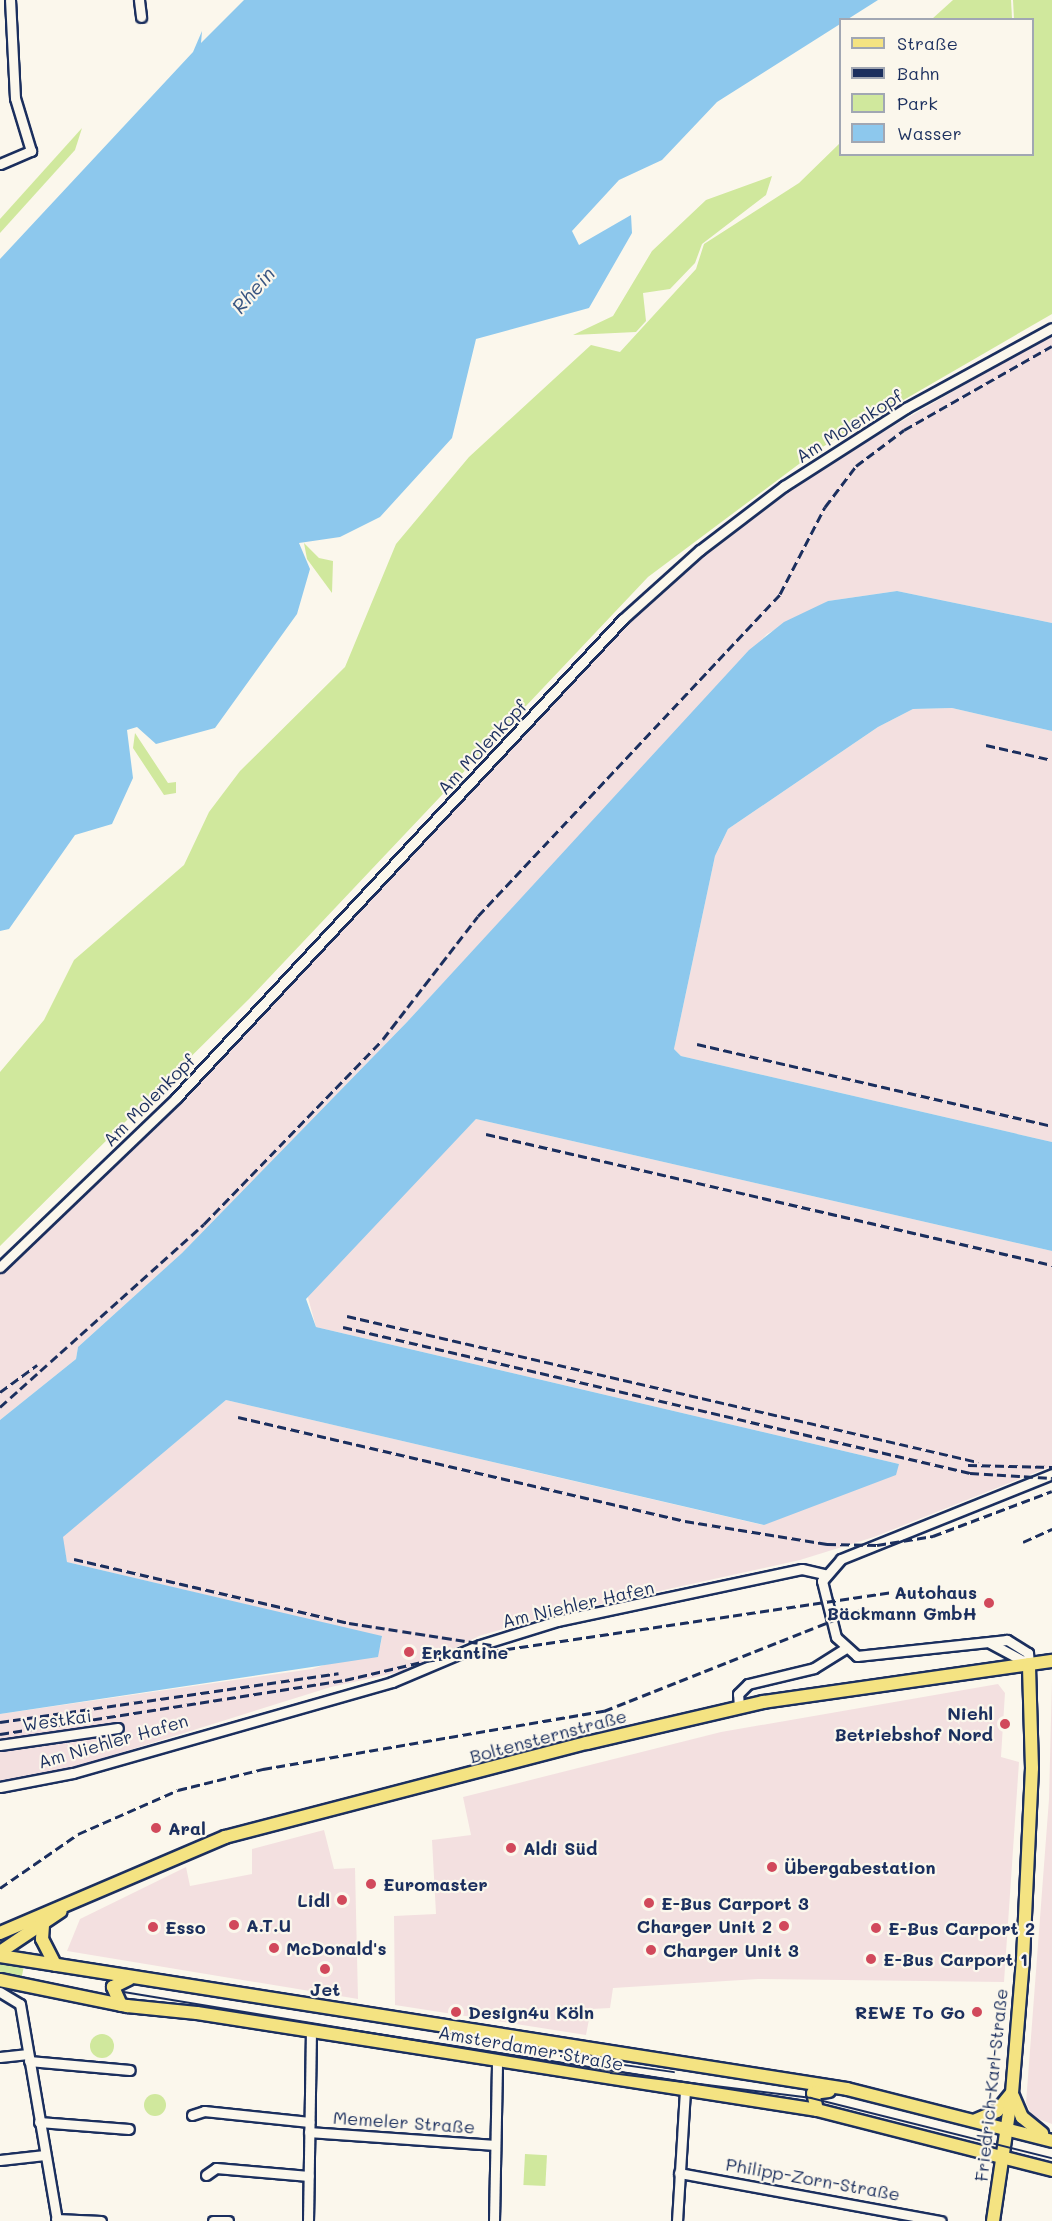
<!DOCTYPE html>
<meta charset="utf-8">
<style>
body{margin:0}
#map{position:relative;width:1052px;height:2221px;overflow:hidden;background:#fbf7ec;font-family:Mali,sans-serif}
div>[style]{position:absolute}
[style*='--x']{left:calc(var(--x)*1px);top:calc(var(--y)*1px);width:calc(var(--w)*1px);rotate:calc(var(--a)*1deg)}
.built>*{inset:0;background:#f3e0e0}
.green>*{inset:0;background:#d0e89d;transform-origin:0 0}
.round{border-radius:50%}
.water>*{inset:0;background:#8dc8ed}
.roads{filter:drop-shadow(2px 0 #1b2f5e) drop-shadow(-2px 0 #1b2f5e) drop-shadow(0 2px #1b2f5e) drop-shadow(0 -2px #1b2f5e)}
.minor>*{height:9px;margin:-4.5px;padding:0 4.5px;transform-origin:4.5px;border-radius:4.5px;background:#fbf7ec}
.major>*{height:12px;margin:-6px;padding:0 6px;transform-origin:6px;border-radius:6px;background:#f4e382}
.tram>*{height:1.5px;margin:-0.75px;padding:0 0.75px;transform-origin:0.75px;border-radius:0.75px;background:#1b2f5e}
.rail>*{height:3px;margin-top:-1.5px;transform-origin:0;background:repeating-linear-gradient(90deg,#1b2f5e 0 9px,transparent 0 13.5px)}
.dots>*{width:16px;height:16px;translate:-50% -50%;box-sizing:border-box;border:3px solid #fbf7ec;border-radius:50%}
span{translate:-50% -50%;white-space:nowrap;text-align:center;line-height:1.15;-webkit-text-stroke:4.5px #fbf7ec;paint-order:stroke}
.street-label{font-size:18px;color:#1b2f5e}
.poi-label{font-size:18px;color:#1b2f5e;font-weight:700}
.right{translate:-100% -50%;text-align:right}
.left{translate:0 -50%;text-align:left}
.water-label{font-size:20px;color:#385582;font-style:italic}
.legend{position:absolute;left:839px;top:18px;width:195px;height:138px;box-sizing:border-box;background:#fbf7ec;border:2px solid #a1a7b3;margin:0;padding:8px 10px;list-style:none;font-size:18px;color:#1b2f5e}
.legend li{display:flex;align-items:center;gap:12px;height:30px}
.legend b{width:30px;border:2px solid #a1a7b3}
</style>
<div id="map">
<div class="built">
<i style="clip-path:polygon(1052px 334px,1052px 623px,897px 591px,828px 601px,767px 634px,407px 1022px,182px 1253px,78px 1347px,76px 1359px,0 1420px,0 1273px,264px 1012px,627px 623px,732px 529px,833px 461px)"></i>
<i style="clip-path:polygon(952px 708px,1052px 731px,1052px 1142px,681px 1056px,674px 1049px,715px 856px,728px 829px,878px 727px,913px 709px)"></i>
<i style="clip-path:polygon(476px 1119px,1052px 1251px,1052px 1466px,874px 1537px,800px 1560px,555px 1614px,479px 1636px,413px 1669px,331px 1687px,72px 1768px,0 1781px,0 1714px,312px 1669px,380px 1647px,382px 1637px,67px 1562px,62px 1537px,226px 1400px,763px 1525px,899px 1464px,316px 1327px,307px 1294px)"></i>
<i style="clip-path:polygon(1052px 1680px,1052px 2124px,1033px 2117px,1026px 2103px,1049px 1799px)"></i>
<i style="clip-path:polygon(998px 1684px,1005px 1693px,1001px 1757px,1019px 1762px,1004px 1982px,758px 1979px,613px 1988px,610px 2008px,591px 2009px,586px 2035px,395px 2005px,394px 1916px,436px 1914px,432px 1840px,471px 1835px,463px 1797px,721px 1732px)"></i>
<i style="clip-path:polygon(324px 1830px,334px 1869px,355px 1868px,358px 1999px,67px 1951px,80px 1919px,186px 1867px,190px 1886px,252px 1874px,252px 1849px)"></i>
</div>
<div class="green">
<i style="clip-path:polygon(953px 0,1011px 0,1012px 18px,932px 19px)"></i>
<i style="clip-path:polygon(1013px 0,1052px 0,1052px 314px,819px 449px,648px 577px,249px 999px,0 1246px,0 1072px,44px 1020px,74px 960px,184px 865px,209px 812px,240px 771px,345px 667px,396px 544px,469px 457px,591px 345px,620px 352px,696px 269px,704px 244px,799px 183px,840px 143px,840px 154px,1032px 154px,1032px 20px,1014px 19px)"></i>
<i style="clip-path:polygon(82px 128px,75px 150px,0 233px,0 219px)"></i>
<i style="clip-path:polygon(772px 176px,766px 195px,702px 244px,695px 263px,670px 289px,643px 293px,646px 321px,636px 332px,573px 335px,613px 316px,652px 251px,706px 200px)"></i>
<i style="clip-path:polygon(304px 543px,319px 558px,333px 561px,332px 593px,307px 559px)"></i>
<i style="clip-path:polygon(135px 733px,168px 783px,176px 782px,176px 793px,164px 795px,133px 748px)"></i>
<i style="clip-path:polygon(0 1962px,24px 1966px,21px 1980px,0 1975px)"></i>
<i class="round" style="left:90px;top:2034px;width:24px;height:24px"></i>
<i class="round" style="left:144px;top:2094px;width:22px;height:22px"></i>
<i style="left:525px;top:2154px;width:22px;height:31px;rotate:3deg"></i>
</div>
<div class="water">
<i style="clip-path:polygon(244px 0,878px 0,717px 102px,662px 160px,619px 180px,572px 231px,579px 245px,631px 215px,632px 233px,589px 308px,476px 339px,452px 438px,380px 517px,340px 537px,299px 543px,310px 569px,297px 614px,215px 728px,156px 744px,137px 727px,127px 730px,133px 778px,112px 824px,75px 835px,9px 929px,0 931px,0 259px,193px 52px,202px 31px,201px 43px)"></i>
<i style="clip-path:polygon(897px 591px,1052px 623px,1052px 731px,952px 708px,913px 709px,878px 727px,728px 829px,715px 856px,674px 1049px,681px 1056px,1052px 1142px,1052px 1251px,476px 1119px,306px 1299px,316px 1327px,899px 1464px,896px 1475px,764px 1525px,226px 1400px,63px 1537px,67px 1562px,382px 1636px,378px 1657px,0 1714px,0 1420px,76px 1359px,78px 1347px,182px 1253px,407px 1022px,749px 650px,784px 622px,828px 601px)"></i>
</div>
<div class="roads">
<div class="minor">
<i style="--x:139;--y:0;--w:17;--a:83"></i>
<i style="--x:0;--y:164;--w:34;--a:-23"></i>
<i style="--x:31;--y:151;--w:55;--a:-106.8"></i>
<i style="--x:15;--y:98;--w:98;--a:-92.9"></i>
<i style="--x:0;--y:1267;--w:244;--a:-43.8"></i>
<i style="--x:176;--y:1098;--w:655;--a:-46.98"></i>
<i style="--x:623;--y:619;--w:103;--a:-41.9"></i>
<i style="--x:700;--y:550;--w:106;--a:-37.3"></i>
<i style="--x:784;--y:486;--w:145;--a:-32.6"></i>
<i style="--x:906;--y:408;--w:166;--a:-28.7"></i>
<i style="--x:990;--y:1643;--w:44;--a:28.3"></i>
<i style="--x:1029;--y:1664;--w:11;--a:-95"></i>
<i style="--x:1028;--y:1653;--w:25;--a:-148"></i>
<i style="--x:1007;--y:1640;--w:151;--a:173.9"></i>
<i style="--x:857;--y:1656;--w:28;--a:-138"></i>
<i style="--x:836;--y:1637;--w:58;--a:-104"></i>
<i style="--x:822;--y:1581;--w:29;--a:-49"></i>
<i style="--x:841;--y:1559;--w:227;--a:-21.9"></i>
<i style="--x:739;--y:1707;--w:13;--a:-94"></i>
<i style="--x:738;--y:1694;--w:14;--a:-45"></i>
<i style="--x:748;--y:1684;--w:68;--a:-13.6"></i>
<i style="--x:814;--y:1668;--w:36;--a:-32"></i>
<i style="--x:0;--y:1745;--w:119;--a:-8.2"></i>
<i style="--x:0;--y:1787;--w:74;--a:-10.9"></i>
<i style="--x:73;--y:1773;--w:332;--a:-15.9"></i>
<i style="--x:392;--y:1682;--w:95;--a:-22.8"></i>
<i style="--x:480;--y:1645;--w:81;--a:-17.3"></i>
<i style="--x:557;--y:1621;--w:250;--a:-12"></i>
<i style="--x:802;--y:1569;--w:23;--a:13"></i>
<i style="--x:0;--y:1992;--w:23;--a:31"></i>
<i style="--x:20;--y:2004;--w:220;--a:80.3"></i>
<i style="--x:0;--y:2057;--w:28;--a:-6"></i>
<i style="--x:29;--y:2061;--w:101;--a:5.1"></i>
<i style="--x:192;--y:2115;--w:13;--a:-18"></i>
<i style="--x:204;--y:2111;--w:106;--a:6"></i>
<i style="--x:39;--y:2122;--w:90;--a:4.4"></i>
<i style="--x:309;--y:2132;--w:186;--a:4"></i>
<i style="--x:0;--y:2160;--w:45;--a:-6.3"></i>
<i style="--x:679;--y:2173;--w:266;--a:10.4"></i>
<i style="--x:206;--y:2175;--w:12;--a:-35"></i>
<i style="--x:216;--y:2168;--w:93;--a:4.9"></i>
<i style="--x:56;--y:2219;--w:45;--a:2.5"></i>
<i style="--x:213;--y:2221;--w:15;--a:0"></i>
<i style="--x:308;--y:2221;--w:190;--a:-89.1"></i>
<i style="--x:494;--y:2221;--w:162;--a:-88.9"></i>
<i style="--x:677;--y:2221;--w:132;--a:-86.5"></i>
</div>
<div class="major">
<i style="--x:43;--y:1925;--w:14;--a:94"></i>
<i style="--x:42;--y:1939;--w:29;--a:63"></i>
<i style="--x:0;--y:1933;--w:245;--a:-23.1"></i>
<i style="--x:225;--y:1837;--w:374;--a:-14.6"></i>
<i style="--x:587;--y:1743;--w:181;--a:-13.1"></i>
<i style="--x:763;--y:1702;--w:292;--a:-8.1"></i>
<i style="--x:0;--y:1952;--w:73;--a:-33.9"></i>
<i style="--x:0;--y:1956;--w:857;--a:8.92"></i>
<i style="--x:847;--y:2089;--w:211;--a:14.2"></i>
<i style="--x:0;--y:1980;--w:130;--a:11.6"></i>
<i style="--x:127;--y:2006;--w:70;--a:5.7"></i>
<i style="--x:197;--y:2013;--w:628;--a:8.89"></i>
<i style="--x:817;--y:2110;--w:243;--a:14.3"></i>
<i style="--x:121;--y:2005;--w:20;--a:-114"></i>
<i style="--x:113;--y:1987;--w:18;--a:-27"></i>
<i style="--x:1013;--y:2096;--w:23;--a:67"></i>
<i style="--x:1022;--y:2117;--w:26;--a:39"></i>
<i style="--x:817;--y:2110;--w:17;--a:-103"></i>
<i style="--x:813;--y:2093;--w:16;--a:-7"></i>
<i style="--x:976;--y:2120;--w:23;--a:-23"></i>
<i style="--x:997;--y:2111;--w:22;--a:-51"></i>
<i style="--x:993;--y:2221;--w:129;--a:-81.6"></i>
<i style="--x:1012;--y:2093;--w:134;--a:-85.3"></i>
<i style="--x:1023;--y:1959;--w:191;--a:-87.3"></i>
<i style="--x:1032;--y:1768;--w:104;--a:-91.7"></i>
</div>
</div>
<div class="tram">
<i style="--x:124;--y:1992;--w:494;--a:9.4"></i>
<i style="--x:611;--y:2073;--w:202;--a:7.1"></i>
<i style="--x:811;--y:2098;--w:248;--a:14"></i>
<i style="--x:561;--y:2056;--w:114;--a:8.1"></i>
</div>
<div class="rail">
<i style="--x:986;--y:745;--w:68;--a:12.8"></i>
<i style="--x:697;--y:1044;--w:364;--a:13"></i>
<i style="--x:486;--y:1134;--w:581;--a:13.03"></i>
<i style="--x:347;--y:1316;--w:648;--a:13.03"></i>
<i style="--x:343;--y:1327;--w:644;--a:13.11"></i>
<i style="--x:970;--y:1473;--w:82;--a:3.5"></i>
<i style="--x:0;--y:1392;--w:46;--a:-36.1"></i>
<i style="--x:0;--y:1407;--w:274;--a:-41.9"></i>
<i style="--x:204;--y:1224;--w:257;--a:-45.9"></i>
<i style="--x:383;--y:1039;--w:155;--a:-52.3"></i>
<i style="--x:478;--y:916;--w:441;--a:-46.8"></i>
<i style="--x:780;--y:594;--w:98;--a:-62.7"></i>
<i style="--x:825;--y:507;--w:51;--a:-52.9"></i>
<i style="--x:856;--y:466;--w:60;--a:-36.9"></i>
<i style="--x:904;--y:430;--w:170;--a:-29.6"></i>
<i style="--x:238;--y:1417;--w:459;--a:13.1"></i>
<i style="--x:685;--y:1521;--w:144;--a:9.2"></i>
<i style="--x:827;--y:1544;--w:50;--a:1.1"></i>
<i style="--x:877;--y:1545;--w:57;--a:-9.1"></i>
<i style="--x:933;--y:1536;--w:127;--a:-20.7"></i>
<i style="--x:968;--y:1465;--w:84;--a:1.4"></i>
<i style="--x:1023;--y:1542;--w:32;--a:-24"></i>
<i style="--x:74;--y:1559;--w:282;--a:13.1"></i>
<i style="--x:349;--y:1623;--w:144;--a:8.8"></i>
<i style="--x:0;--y:1722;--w:342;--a:-8.2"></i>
<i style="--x:0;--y:1734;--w:349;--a:-8.9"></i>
<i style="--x:345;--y:1680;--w:83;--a:-13.2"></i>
<i style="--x:426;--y:1661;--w:470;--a:-8.4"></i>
<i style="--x:0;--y:1888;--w:95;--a:-34.7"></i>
<i style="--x:78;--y:1834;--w:109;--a:-23.7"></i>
<i style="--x:178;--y:1790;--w:88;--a:-13.9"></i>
<i style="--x:263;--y:1769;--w:346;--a:-9.7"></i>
<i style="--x:604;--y:1711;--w:274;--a:-21.6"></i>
</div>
<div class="dots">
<i style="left:989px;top:1603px;background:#d1495b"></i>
<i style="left:409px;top:1652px;background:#d1495b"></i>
<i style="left:1005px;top:1724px;background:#d1495b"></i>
<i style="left:156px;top:1828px;background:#d1495b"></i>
<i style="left:511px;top:1848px;background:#d1495b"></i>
<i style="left:772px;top:1867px;background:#d1495b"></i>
<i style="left:371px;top:1884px;background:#d1495b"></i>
<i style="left:342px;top:1900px;background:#d1495b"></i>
<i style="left:649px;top:1903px;background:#d1495b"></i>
<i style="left:234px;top:1925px;background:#d1495b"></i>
<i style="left:784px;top:1926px;background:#d1495b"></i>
<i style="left:153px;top:1927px;background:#d1495b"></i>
<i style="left:876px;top:1928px;background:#d1495b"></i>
<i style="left:274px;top:1948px;background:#d1495b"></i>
<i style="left:651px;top:1950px;background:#d1495b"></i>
<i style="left:871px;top:1959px;background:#d1495b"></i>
<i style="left:325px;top:1969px;background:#d1495b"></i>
<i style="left:456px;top:2012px;background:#d1495b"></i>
<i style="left:977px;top:2012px;background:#d1495b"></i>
</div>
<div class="street-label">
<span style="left:849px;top:426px;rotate:-32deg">Am Molenkopf</span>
<span style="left:482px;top:747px;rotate:-47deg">Am Molenkopf</span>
<span style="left:149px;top:1100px;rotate:-45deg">Am Molenkopf</span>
<span style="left:578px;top:1604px;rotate:-13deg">Am Niehler Hafen</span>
<span style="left:57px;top:1720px;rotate:-8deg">Westkai</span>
<span style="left:548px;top:1736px;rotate:-15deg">Boltensternstraße</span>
<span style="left:113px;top:1741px;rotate:-16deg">Am Niehler Hafen</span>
<span style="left:531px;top:2048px;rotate:10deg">Amsterdamer Straße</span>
<span style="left:991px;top:2085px;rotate:-84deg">Friedrich-Karl-Straße</span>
<span style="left:404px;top:2122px;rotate:4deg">Memeler Straße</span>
<span style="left:813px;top:2179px;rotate:10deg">Philipp-Zorn-Straße</span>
</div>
<div class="poi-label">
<span class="right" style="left:977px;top:1603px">Autohaus<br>Bäckmann GmbH</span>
<span class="left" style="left:421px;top:1652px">Erkantine</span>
<span class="right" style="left:993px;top:1724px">Niehl<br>Betriebshof Nord</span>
<span class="left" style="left:168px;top:1828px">Aral</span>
<span class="left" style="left:523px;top:1848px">Aldi Süd</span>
<span class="left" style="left:784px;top:1867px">Übergabestation</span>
<span class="left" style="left:383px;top:1884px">Euromaster</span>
<span class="right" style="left:330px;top:1900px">Lidl</span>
<span class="left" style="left:661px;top:1903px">E-Bus Carport 3</span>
<span class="left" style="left:246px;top:1925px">A.T.U</span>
<span class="right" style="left:772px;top:1926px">Charger Unit 2</span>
<span class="left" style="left:165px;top:1927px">Esso</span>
<span class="left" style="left:888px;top:1928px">E-Bus Carport 2</span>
<span class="left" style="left:286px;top:1948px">McDonald's</span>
<span class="left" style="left:663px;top:1950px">Charger Unit 3</span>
<span class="left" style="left:883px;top:1959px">E-Bus Carport 1</span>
<span style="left:325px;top:1989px">Jet</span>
<span class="left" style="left:468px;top:2012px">Design4u Köln</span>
<span class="right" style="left:965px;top:2012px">REWE To Go</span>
</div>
<div class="water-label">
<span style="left:253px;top:290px;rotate:-49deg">Rhein</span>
</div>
<ul class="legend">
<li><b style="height:8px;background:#f4e382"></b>Straße</li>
<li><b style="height:8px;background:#1b2f5e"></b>Bahn</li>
<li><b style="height:16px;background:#d0e89d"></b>Park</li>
<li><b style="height:16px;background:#8dc8ed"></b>Wasser</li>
</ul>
</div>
